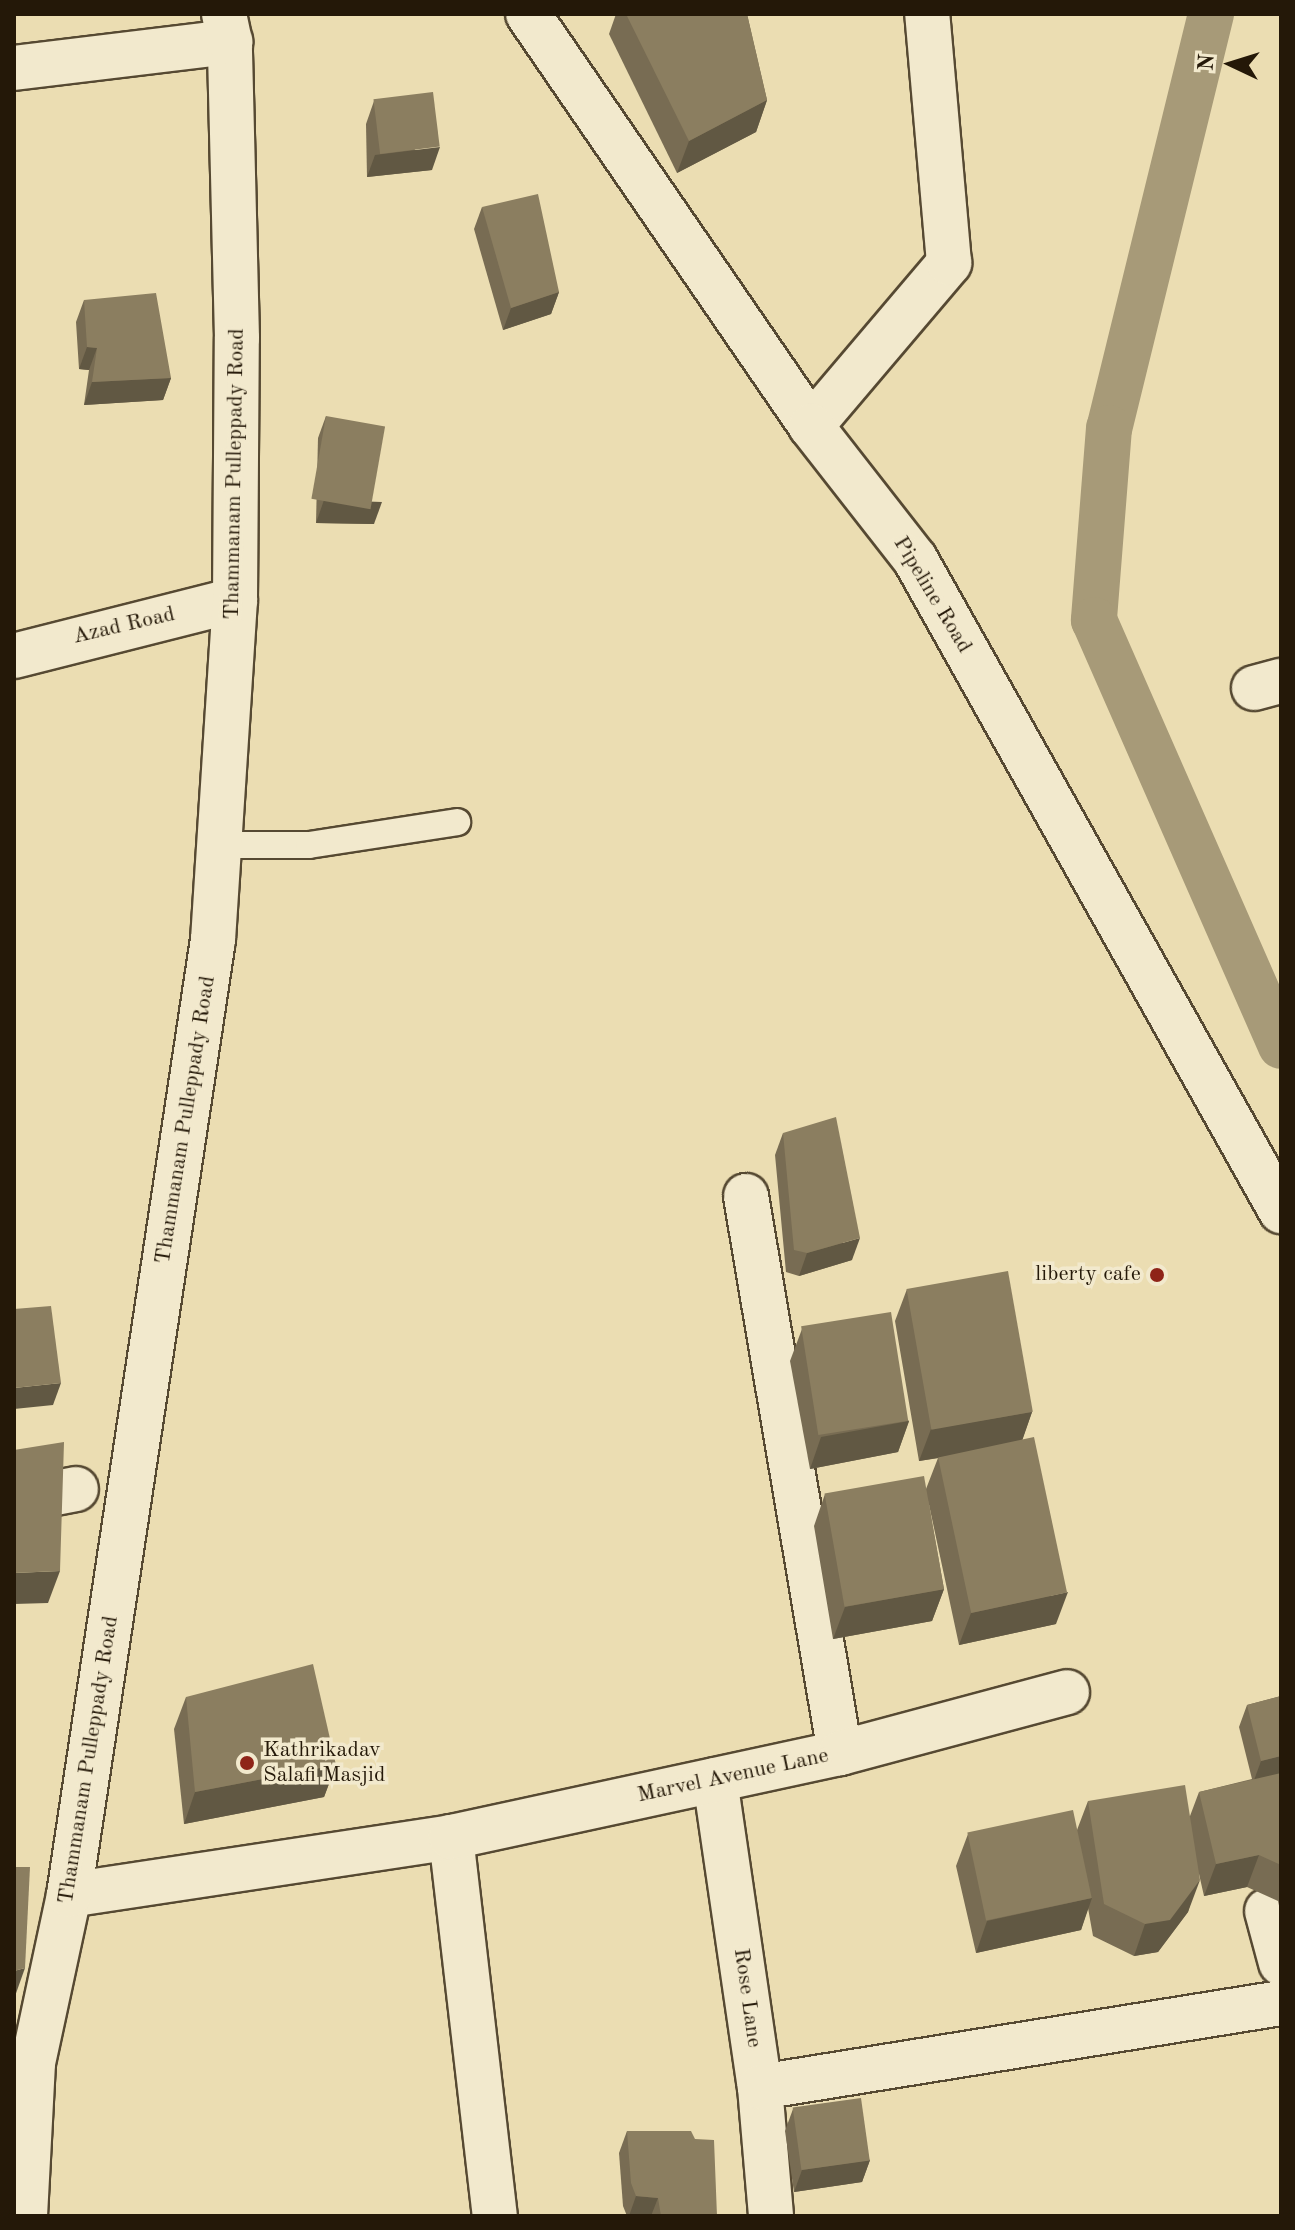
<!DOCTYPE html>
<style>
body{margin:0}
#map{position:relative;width:1295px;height:2230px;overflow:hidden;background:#ebddb2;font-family:"Old Standard TT",serif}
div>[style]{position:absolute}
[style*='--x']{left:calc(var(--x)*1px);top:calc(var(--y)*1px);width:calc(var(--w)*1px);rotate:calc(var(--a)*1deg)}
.canal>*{height:46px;margin:-23px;padding:0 23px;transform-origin:23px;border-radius:23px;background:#a79a78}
.roads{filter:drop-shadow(2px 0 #564932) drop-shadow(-2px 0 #564932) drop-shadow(0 2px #564932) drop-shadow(0 -2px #564932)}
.service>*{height:26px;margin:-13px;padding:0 13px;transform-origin:13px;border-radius:13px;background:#f2e9cd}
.minor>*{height:44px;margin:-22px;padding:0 22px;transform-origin:22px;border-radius:22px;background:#f2e9cd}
.tertiary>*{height:44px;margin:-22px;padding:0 22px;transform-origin:22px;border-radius:22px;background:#f2e9cd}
.secondary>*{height:44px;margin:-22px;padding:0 22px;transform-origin:22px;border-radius:22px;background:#f2e9cd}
.wall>*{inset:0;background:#786c53}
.shaded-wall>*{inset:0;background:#615843}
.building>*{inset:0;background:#8b7e60;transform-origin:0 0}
.dots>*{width:22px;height:22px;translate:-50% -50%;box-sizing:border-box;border:4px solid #f2e9cd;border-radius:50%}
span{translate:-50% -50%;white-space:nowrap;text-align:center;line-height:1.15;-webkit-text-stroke:7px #f2e9cd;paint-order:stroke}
.street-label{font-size:22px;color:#241808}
.poi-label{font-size:22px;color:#241808}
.right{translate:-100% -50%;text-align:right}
.left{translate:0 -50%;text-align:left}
.frame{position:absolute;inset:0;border:16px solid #241808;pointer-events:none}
.north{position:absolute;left:1191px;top:24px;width:80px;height:80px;-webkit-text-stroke:6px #f2e9cd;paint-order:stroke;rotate:274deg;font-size:22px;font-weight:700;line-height:32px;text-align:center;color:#241808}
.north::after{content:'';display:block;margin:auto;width:28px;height:36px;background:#241808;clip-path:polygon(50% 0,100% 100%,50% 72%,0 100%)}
</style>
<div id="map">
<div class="canal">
<i style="--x:1211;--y:14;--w:426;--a:103.8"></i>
<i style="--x:1109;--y:428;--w:193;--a:94.5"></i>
<i style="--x:1094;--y:620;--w:465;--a:66.3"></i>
</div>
<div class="roads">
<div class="service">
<i style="--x:219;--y:845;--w:90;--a:0"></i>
<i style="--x:309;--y:845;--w:150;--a:-8.8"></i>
</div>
<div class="minor">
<i style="--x:14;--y:68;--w:218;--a:-6.9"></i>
<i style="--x:811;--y:426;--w:214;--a:-49.7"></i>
<i style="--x:949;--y:263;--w:250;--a:-95"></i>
<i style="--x:14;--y:656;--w:228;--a:-14.2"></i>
<i style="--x:1254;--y:688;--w:28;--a:-15"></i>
<i style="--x:746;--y:1196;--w:565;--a:80.42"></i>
<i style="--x:14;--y:1501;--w:63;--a:-11"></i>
<i style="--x:715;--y:1780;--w:310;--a:81.7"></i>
<i style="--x:760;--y:2087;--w:129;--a:85.1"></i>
<i style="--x:451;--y:1837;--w:382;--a:83.4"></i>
<i style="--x:69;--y:1895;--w:386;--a:-8.6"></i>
<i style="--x:451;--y:1837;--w:398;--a:-12.2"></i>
<i style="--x:840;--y:1753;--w:235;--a:-15"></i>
<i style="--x:1267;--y:1911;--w:54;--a:74.9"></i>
<i style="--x:760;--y:2087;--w:528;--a:-9.16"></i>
</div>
<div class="tertiary">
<i style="--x:528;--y:14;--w:500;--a:55.5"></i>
<i style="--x:811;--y:426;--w:169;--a:52"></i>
<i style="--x:915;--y:559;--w:748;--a:60.69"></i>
</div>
<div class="secondary">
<i style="--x:25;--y:2216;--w:153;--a:-87"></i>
<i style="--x:33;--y:2063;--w:172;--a:-77.9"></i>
<i style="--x:69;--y:1895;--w:966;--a:-81.43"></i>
<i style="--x:213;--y:940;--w:341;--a:-86.3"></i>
<i style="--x:235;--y:600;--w:262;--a:-89.6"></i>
<i style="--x:237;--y:338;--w:296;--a:-91.4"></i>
<i style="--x:230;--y:42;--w:29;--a:-102"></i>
</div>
</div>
<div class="wall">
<i style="clip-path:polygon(616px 14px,747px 14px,767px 100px,756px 132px,677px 173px,609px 34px)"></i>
<i style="clip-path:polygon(374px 101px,432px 170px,367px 177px,366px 124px)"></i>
<i style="clip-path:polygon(482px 207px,559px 292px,551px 314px,503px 330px,474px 229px)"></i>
<i style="clip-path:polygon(84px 300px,171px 378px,163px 400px,84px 405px,89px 370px,79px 369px,76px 322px)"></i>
<i style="clip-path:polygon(326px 416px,374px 524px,316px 523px,318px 438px)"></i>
<i style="clip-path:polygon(783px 1133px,852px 1260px,799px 1276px,786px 1272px,775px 1155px)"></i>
<i style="clip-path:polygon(907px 1289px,1032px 1412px,1022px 1440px,1056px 1624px,959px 1645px,928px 1500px,944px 1589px,932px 1621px,833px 1639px,814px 1526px,825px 1494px,926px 1489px,938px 1458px,939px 1458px,919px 1461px,895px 1321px)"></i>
<i style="clip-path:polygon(802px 1329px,909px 1421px,898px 1452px,810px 1469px,790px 1361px)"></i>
<i style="clip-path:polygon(1281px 1696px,1281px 1915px,1278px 1901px,1247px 1887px,1204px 1896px,1199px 1874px,1188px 1912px,1158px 1952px,1134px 1956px,1093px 1936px,1088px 1908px,1081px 1930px,976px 1953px,956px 1866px,968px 1834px,1077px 1830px,1088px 1801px,1190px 1816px,1199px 1792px,1252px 1779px,1239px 1727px,1247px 1705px)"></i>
<i style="clip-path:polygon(186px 1697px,336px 1765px,324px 1797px,184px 1824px,174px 1729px)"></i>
<i style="clip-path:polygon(793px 2109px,870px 2160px,862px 2182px,794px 2192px,785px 2131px)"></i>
<i style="clip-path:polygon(627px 2131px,717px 2216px,627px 2216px,623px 2206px,619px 2153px)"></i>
</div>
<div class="shaded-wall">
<i style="clip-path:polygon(767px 100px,756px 132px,677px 173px,689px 141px)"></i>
<i style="clip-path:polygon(440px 147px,432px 170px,367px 177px,375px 155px)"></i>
<i style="clip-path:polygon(559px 292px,551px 314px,503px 330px,511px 308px)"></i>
<i style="clip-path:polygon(87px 347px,97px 348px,89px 370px,79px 369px)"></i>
<i style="clip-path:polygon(171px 378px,163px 400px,84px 405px,92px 382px)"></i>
<i style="clip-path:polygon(324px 500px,382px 502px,374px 524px,316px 523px)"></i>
<i style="clip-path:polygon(860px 1238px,852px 1260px,799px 1276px,807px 1253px)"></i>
<i style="clip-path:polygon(61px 1383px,53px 1405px,14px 1409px,14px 1388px)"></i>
<i style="clip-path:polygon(1032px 1412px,1021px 1444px,919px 1461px,931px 1429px)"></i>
<i style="clip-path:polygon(909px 1421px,898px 1452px,810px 1469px,821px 1437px)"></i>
<i style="clip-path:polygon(60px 1571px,48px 1603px,14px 1604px,14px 1573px)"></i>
<i style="clip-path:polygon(944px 1589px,932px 1621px,833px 1639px,845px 1607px)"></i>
<i style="clip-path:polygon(1068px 1592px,1056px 1624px,959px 1645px,971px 1613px)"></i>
<i style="clip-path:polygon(1281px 1756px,1281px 1776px,1253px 1783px,1261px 1761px)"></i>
<i style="clip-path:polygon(336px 1765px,324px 1797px,184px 1824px,195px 1792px)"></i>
<i style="clip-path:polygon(1259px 1855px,1247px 1887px,1204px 1896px,1216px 1864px)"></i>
<i style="clip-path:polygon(1200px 1880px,1188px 1912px,1158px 1952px,1134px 1956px,1145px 1924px)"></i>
<i style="clip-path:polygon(1092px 1898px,1081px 1930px,976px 1953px,987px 1921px)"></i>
<i style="clip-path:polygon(25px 1968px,14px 1999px,14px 1971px)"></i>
<i style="clip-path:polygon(870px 2160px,862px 2182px,794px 2192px,802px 2170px)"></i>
<i style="clip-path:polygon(636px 2196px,658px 2198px,651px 2216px,629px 2216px)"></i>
</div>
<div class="building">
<i style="clip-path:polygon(626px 14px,747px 14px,767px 100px,689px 141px)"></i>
<i style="left:433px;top:92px;width:55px;height:60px;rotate:83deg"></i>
<i style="clip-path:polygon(538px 194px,559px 292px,511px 308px,482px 207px)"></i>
<i style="clip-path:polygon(156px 293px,171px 378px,92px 382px,97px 348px,87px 347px,84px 300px)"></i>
<i style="left:326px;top:416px;width:60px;height:84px;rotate:10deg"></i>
<i style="clip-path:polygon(836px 1117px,860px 1238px,807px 1253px,794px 1250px,783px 1133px)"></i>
<i style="left:1008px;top:1271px;width:143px;height:103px;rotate:80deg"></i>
<i style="clip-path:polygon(51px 1306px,61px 1383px,14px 1388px,14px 1309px)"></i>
<i style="left:891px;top:1312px;width:110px;height:91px;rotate:81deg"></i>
<i style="left:1034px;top:1437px;width:159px;height:98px;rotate:78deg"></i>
<i style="clip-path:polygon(64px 1442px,60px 1571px,14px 1573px,14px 1450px)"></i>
<i style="left:924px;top:1476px;width:115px;height:101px;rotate:80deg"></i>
<i style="clip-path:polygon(313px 1664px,336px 1765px,195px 1792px,186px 1697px)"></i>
<i style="clip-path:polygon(1281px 1696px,1281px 1756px,1261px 1761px,1247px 1705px)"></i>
<i style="clip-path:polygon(1281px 1773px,1281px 1865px,1259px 1855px,1216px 1864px,1199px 1792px)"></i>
<i style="clip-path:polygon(1185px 1785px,1200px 1880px,1170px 1920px,1145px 1924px,1104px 1904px,1088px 1801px)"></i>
<i style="left:1073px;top:1810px;width:90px;height:108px;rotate:78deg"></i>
<i style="clip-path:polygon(14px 1867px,30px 1867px,25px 1968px,14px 1971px)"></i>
<i style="left:861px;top:2098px;width:63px;height:69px;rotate:82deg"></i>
<i style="clip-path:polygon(627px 2131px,691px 2131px,695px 2139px,714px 2140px,717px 2216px,661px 2216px,658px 2198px,636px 2196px,631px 2183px)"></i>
</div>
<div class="dots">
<i style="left:1157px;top:1275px;background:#8f2418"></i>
<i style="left:247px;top:1763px;background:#8f2418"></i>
</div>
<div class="street-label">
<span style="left:235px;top:474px;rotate:-89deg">Thammanam Pulleppady Road</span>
<span style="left:932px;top:595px;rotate:59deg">Pipeline Road</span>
<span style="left:124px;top:626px;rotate:-13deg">Azad Road</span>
<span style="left:186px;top:1120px;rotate:-81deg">Thammanam Pulleppady Road</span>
<span style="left:89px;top:1760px;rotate:-81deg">Thammanam Pulleppady Road</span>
<span style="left:733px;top:1776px;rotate:-12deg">Marvel Avenue Lane</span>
<span style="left:747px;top:1998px;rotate:82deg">Rose Lane</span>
</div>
<div class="poi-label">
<span class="right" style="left:1141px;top:1275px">liberty cafe</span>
<span class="left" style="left:263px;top:1763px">Kathrikadav<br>Salafi Masjid</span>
</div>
<div class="frame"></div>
<div class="north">N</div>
</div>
